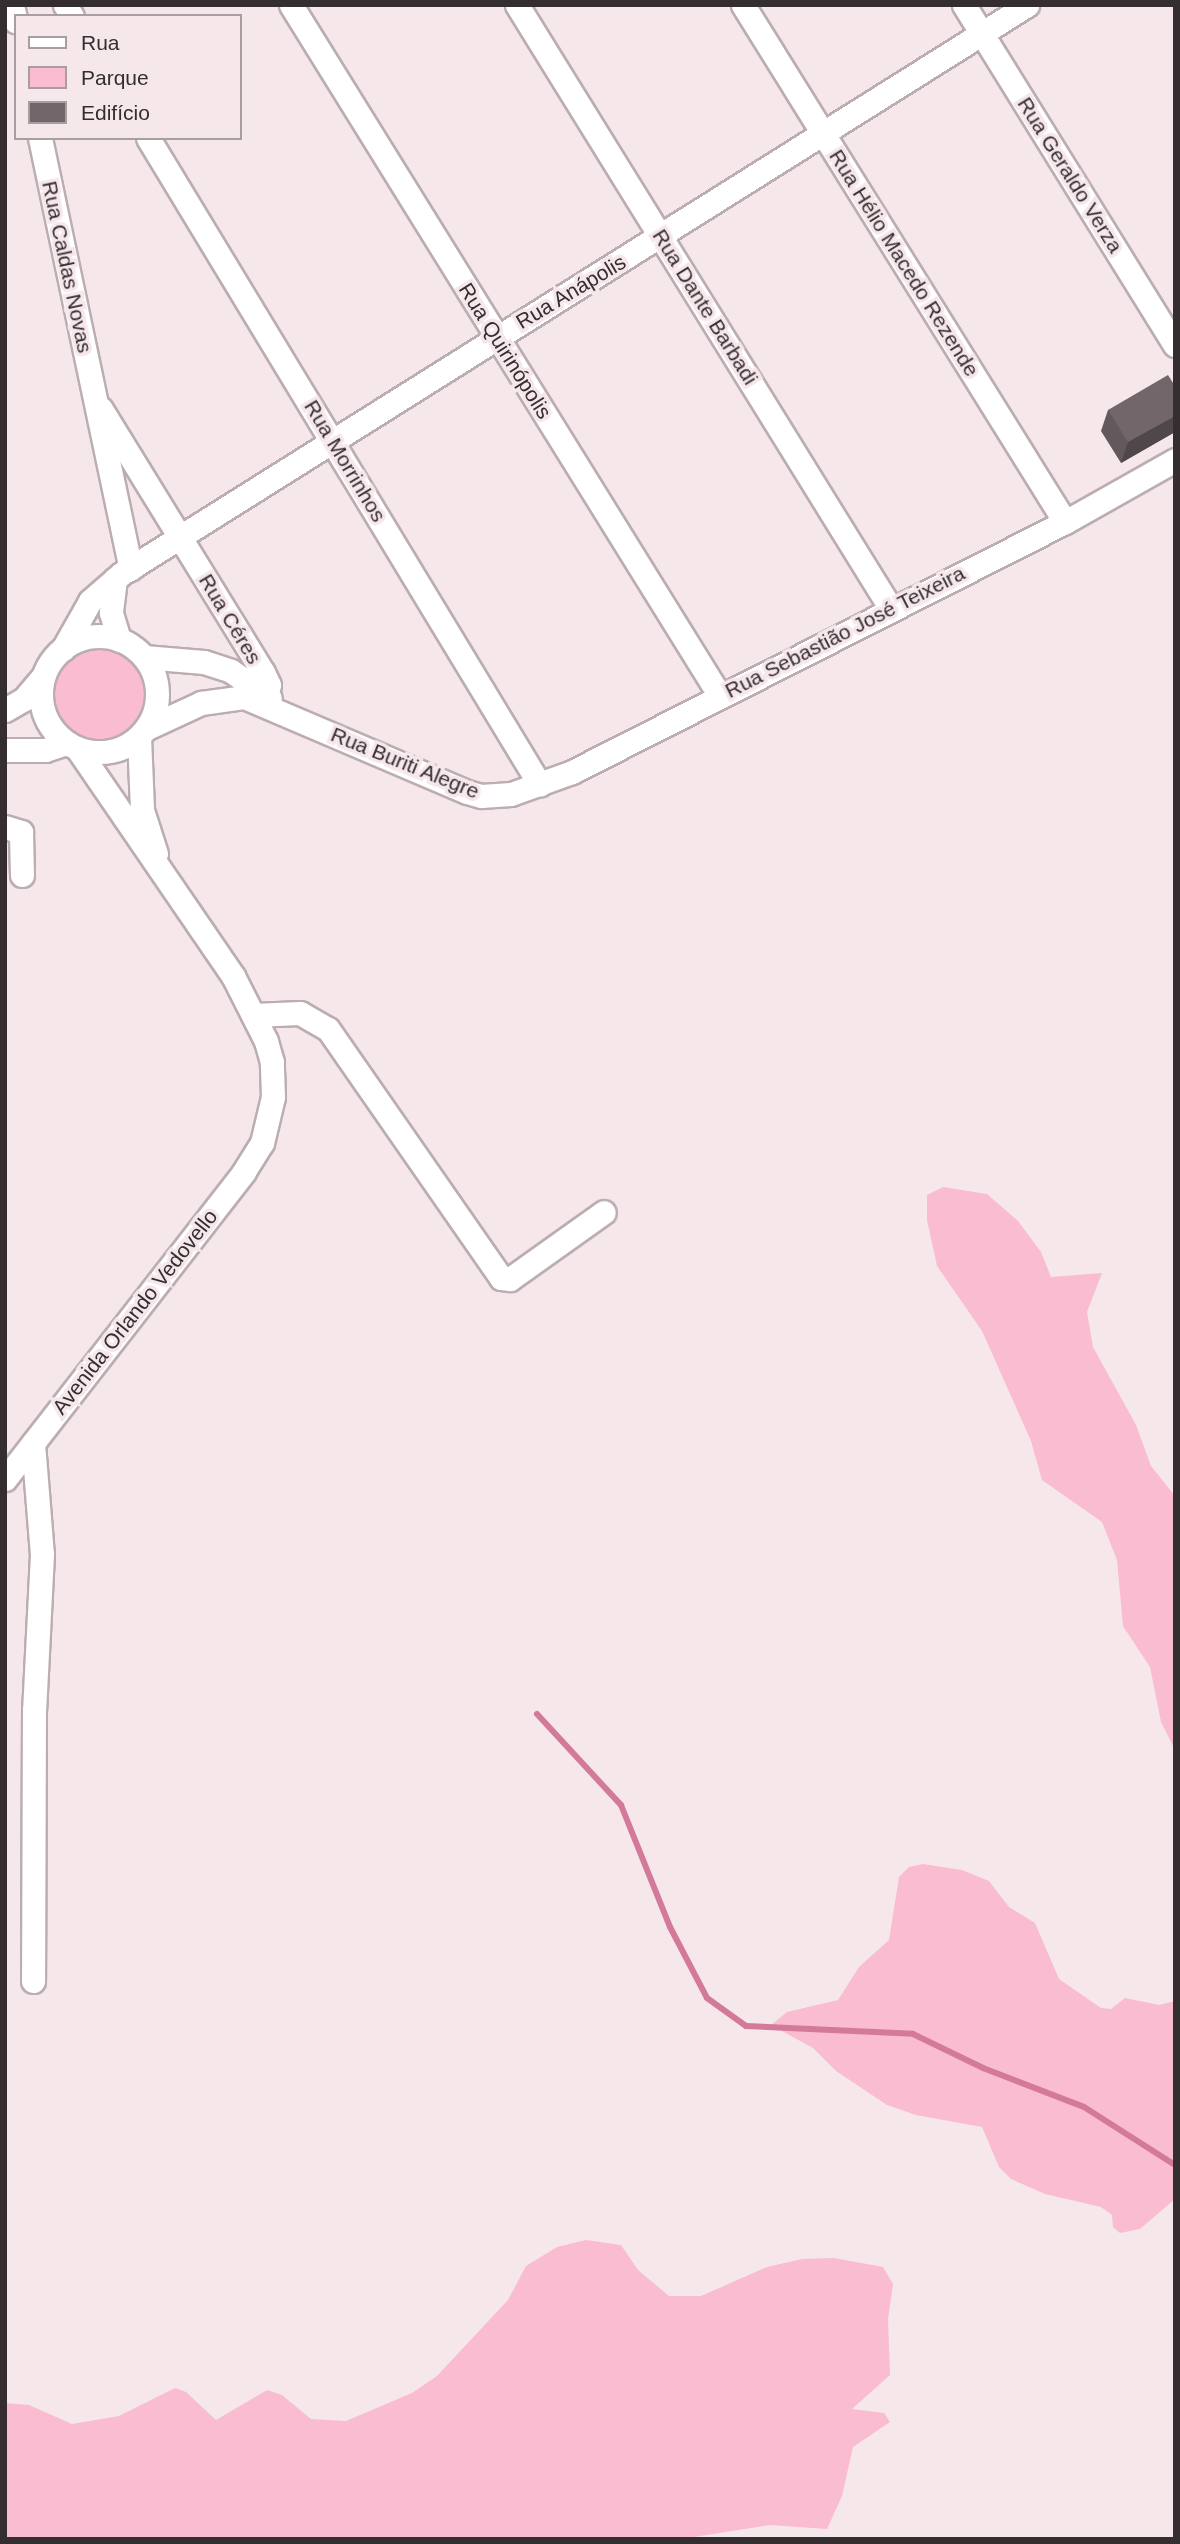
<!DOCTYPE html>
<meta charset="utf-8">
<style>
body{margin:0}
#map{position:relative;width:1180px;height:2544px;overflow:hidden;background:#f6e7eb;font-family:Arial,sans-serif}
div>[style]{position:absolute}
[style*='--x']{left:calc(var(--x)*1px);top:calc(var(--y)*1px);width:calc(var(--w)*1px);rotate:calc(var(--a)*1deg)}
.green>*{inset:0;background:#fabcd0}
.round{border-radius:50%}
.stream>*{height:6px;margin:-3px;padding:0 3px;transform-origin:3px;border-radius:3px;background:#d37a9b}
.roads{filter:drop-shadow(2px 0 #bbadb1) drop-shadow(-2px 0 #bbadb1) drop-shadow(0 2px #bbadb1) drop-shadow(0 -2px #bbadb1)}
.minor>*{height:23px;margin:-11.5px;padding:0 11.5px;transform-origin:11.5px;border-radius:11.5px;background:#fff}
.minor>.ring{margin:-11.5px;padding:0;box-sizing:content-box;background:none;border:23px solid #fff;border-radius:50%}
.wall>*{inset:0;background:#63585b}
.shaded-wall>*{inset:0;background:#50474a}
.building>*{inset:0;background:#73666a}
span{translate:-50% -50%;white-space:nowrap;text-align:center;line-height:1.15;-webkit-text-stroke:7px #f6e7eb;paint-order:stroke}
.street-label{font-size:21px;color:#342e30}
.frame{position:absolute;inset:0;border:7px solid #342e30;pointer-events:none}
.legend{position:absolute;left:14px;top:14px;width:228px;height:126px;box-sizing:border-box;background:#f6e7eb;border:2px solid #a89da0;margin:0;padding:9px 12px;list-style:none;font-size:21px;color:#342e30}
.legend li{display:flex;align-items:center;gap:14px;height:35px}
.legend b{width:35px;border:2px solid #a89da0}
</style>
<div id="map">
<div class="green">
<i class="round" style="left:51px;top:646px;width:98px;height:98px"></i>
<i style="clip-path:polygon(943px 1187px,987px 1194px,1018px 1221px,1041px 1252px,1051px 1277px,1102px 1273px,1087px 1312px,1093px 1347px,1136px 1425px,1151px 1466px,1175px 1496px,1175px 1750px,1161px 1722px,1150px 1667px,1123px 1626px,1117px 1560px,1102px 1522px,1042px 1480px,1031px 1441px,982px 1331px,937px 1266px,927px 1220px,927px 1195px)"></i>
<i style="clip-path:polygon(923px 1864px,962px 1870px,989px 1881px,1009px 1907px,1035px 1923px,1059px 1979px,1101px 2008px,1111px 2009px,1125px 1998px,1159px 2005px,1175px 2001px,1175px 2199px,1140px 2229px,1120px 2233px,1113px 2227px,1112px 2215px,1101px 2207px,1045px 2194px,1011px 2179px,999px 2167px,982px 2127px,916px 2115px,887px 2105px,836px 2071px,813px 2048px,771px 2025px,787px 2012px,838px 2000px,859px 1967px,889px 1940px,899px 1877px,909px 1867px)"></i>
<i style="clip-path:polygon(586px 2240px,621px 2245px,638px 2270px,669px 2296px,701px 2296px,767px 2267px,802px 2259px,834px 2258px,883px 2267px,893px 2284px,888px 2319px,890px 2375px,852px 2409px,884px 2413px,890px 2422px,853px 2447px,842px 2496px,827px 2529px,770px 2525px,681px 2539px,5px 2539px,5px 2403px,29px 2405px,72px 2424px,119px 2416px,175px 2388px,186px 2392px,216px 2420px,267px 2390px,282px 2395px,311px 2419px,346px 2421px,412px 2393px,437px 2376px,508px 2300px,526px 2266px,557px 2247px)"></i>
</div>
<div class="stream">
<i style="--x:537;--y:1714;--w:124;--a:47.3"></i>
<i style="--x:621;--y:1805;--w:131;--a:68.1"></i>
<i style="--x:670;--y:1927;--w:80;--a:62.5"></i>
<i style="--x:707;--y:1998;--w:48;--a:35.7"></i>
<i style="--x:746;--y:2026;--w:167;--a:2.7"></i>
<i style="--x:913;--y:2034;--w:78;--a:25.9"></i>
<i style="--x:983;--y:2068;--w:108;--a:21.1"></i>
<i style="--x:1084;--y:2107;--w:108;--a:32.5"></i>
</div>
<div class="roads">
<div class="minor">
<i style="--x:12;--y:5;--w:17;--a:77"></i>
<i style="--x:65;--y:5;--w:13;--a:58"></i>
<i style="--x:291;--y:5;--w:813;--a:58.17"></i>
<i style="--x:517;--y:5;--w:710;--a:58.23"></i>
<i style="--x:743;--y:5;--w:609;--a:58.08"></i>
<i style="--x:964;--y:5;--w:400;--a:58.2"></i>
<i style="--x:40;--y:138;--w:440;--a:78.1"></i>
<i style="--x:148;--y:138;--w:756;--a:58.79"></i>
<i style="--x:101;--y:409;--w:309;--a:58.4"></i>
<i style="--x:263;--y:672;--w:14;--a:65"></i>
<i style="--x:269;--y:685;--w:19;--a:108"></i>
<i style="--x:115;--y:579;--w:34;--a:97"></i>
<i style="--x:111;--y:613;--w:28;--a:73"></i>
<i class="ring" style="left:41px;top:636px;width:93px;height:93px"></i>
<i style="--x:63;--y:649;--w:55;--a:-60.6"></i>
<i style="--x:90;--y:601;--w:41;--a:-41.1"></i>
<i style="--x:121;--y:574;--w:1070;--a:-32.13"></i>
<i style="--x:144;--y:657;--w:60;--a:4.8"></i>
<i style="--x:204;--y:662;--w:28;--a:18"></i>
<i style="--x:231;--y:671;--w:47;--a:34.7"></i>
<i style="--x:5;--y:710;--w:22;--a:-30"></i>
<i style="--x:24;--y:699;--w:30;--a:-50"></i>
<i style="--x:147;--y:728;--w:60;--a:-24.8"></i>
<i style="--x:201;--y:703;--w:43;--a:-7.9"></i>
<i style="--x:244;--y:697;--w:242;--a:23.1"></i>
<i style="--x:467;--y:792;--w:15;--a:16"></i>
<i style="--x:481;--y:796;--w:30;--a:-4"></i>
<i style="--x:511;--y:794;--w:65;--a:-19.8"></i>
<i style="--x:572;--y:772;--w:553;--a:-26.89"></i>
<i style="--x:1065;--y:522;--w:126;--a:-29.4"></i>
<i style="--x:139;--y:737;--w:73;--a:87.6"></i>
<i style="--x:142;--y:810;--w:46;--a:72.3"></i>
<i style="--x:5;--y:750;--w:40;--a:0"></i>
<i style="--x:45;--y:750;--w:23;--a:-18"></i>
<i style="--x:5;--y:827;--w:17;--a:17"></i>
<i style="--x:21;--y:832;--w:43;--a:88.7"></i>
<i style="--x:253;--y:1015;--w:47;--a:-2.4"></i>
<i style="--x:300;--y:1013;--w:32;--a:30"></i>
<i style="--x:328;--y:1029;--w:303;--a:55.2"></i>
<i style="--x:501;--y:1278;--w:9;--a:6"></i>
<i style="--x:510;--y:1279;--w:115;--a:-35.5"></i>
<i style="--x:33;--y:1443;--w:111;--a:85.4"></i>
<i style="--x:42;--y:1554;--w:156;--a:92.9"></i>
<i style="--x:34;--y:1710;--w:271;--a:90.2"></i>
<i style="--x:5;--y:1479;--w:388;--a:-52.1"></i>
<i style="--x:243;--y:1173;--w:36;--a:-58"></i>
<i style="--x:262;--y:1143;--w:47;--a:-76.6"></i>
<i style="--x:273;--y:1097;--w:35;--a:-92"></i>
<i style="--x:272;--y:1062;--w:22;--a:-106"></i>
<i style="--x:266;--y:1041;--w:73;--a:-116.9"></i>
<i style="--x:233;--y:976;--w:276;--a:-124.4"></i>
</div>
</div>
<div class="wall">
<i style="clip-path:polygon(1175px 386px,1175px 432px,1121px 463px,1101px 431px,1108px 410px)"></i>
</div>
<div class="shaded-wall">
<i style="clip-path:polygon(1175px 416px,1175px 432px,1121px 463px,1128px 442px)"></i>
</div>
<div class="building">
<i style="clip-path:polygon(1168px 375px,1175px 386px,1175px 416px,1128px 442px,1108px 410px)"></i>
</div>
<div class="street-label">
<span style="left:1070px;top:175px;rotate:58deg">Rua Geraldo Verza</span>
<span style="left:904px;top:263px;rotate:58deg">Rua Hélio Macedo Rezende</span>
<span style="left:67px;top:267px;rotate:78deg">Rua Caldas Novas</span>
<span style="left:571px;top:292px;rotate:-31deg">Rua Anápolis</span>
<span style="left:705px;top:307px;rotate:58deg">Rua Dante Barbadi</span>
<span style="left:505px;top:351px;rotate:58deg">Rua Quirinópolis</span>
<span style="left:345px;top:461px;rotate:59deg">Rua Morrinhos</span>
<span style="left:230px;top:619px;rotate:59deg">Rua Céres</span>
<span style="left:845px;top:632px;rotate:-27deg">Rua Sebastião José Teixeira</span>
<span style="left:405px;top:763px;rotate:22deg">Rua Buriti Alegre</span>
<span style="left:135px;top:1312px;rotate:-52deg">Avenida Orlando Vedovello</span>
</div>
<div class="frame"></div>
<ul class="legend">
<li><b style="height:9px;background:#fff"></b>Rua</li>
<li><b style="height:19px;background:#fabcd0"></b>Parque</li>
<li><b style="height:19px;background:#73666a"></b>Edifício</li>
</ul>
</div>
